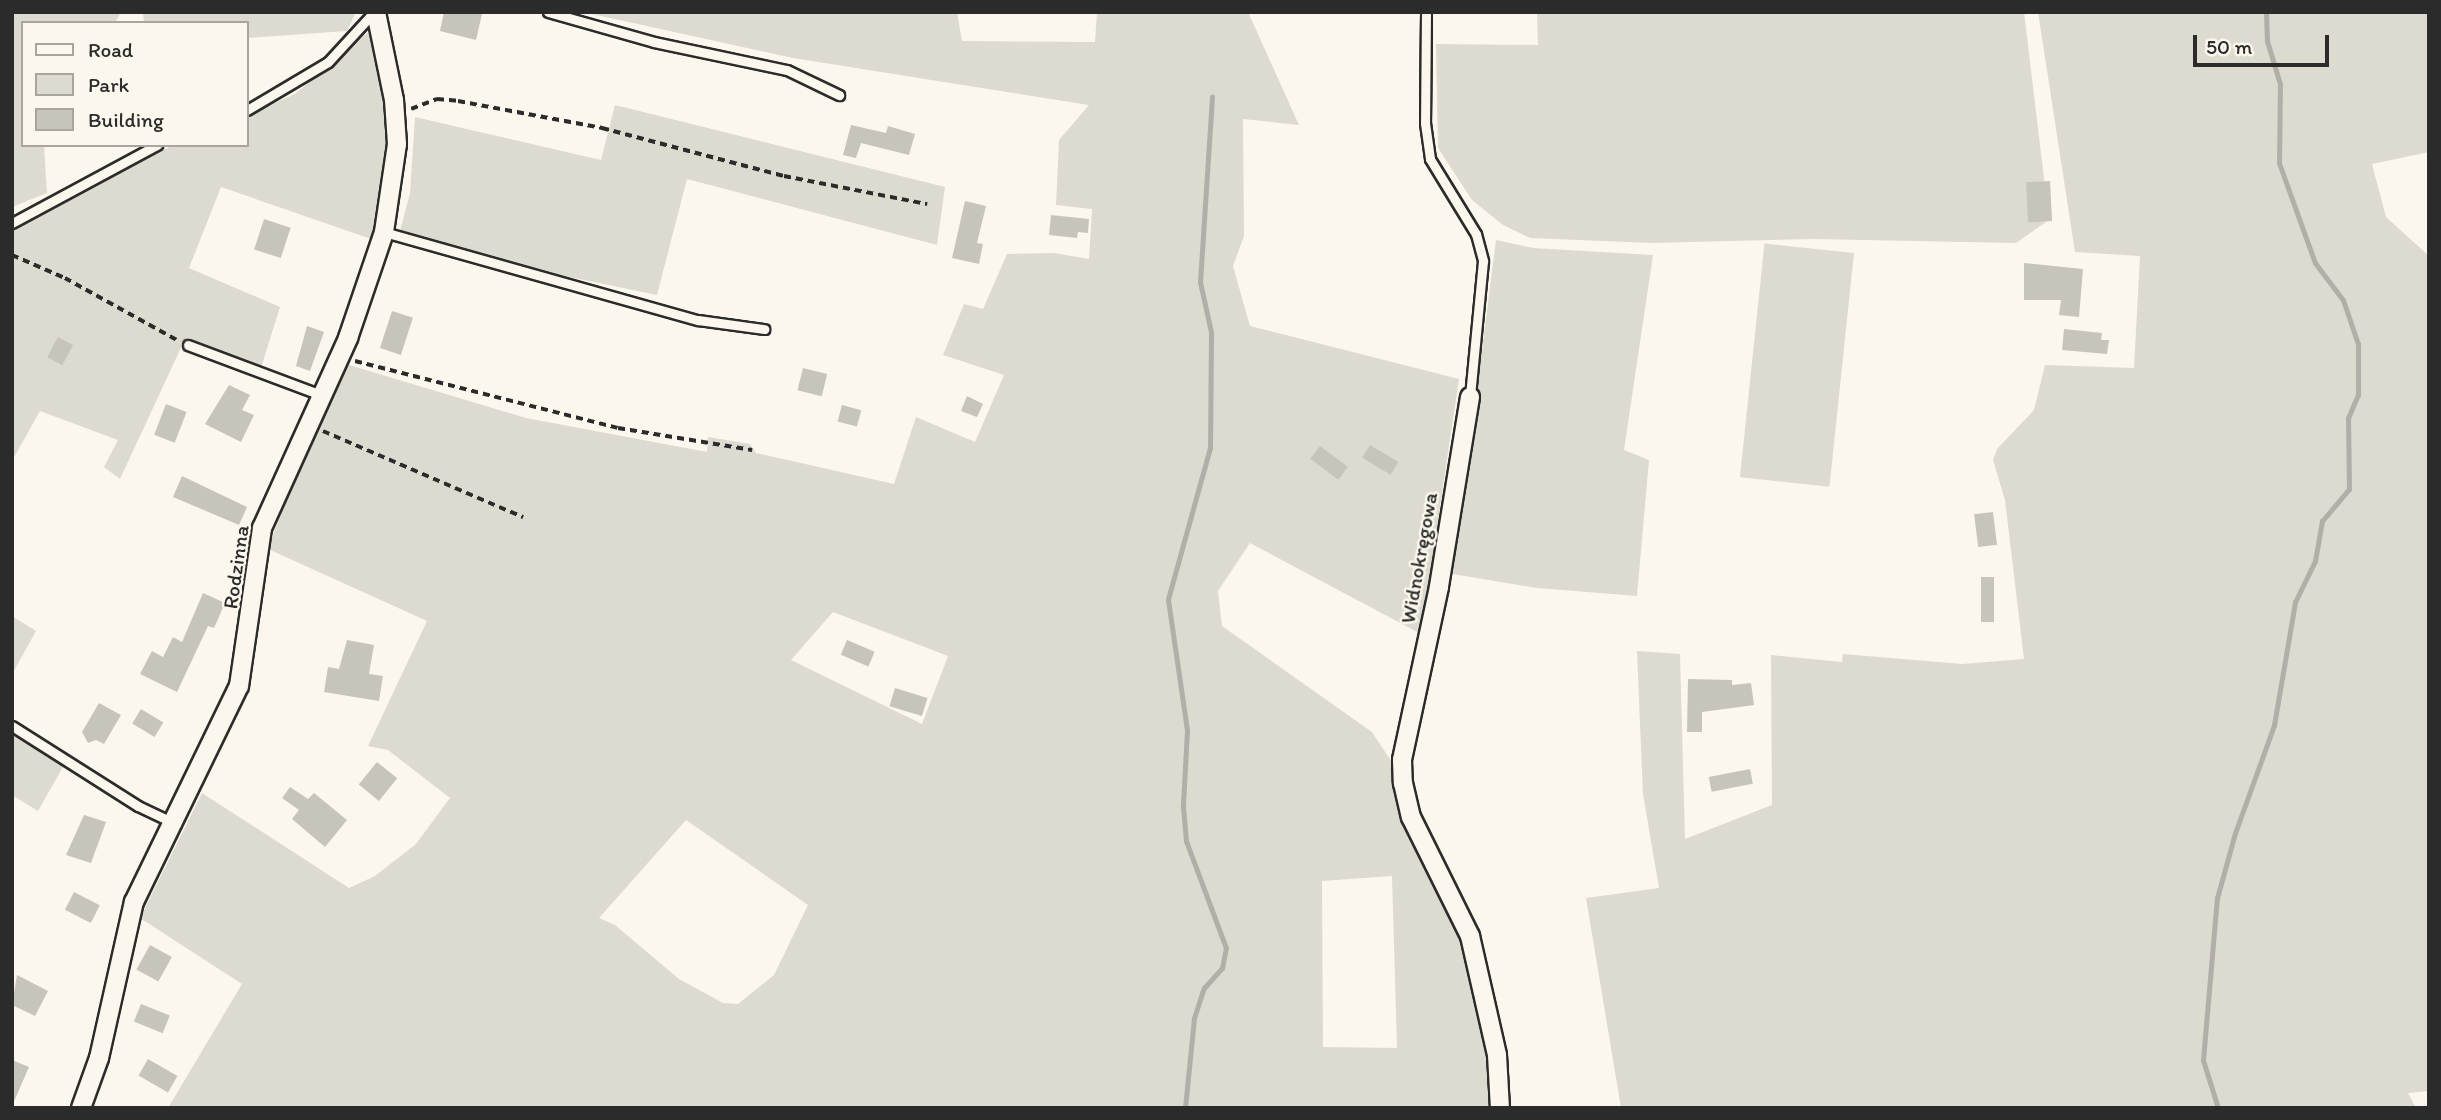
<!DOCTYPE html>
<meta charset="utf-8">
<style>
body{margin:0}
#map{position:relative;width:2441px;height:1120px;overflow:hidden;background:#fbf7ec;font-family:Itim,sans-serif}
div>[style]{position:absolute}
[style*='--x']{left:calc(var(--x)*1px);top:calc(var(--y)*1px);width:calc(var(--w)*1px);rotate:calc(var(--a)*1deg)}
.green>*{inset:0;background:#dddad0;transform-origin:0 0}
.stream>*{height:5px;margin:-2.5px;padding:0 2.5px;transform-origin:2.5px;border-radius:2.5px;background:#b1afa7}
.building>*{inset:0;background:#c7c4bc;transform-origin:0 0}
.path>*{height:3.5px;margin-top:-1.75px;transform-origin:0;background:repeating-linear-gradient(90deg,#2b2b2b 0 7px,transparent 0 12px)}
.roads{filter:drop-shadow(2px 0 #2b2b2b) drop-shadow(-2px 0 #2b2b2b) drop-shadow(0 2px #2b2b2b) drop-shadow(0 -2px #2b2b2b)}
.service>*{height:9px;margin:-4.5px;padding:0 4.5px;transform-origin:4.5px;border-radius:4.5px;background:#fbf7ec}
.minor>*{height:18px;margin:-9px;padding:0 9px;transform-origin:9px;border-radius:9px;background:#fbf7ec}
span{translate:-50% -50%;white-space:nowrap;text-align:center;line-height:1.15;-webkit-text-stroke:5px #fbf7ec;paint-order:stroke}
.street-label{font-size:21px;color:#2b2b2b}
.frame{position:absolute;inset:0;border:14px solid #2b2b2b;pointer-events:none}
.legend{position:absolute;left:21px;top:21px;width:228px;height:126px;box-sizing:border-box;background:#fbf7ec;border:2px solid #a8a59f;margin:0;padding:9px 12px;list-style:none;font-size:21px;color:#2b2b2b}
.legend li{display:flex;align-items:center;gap:14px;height:35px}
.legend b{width:35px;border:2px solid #a8a59f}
.scale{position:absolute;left:2193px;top:35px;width:136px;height:32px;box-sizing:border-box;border:4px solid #2b2b2b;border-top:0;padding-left:9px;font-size:21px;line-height:24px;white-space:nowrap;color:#2b2b2b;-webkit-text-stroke:5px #fbf7ec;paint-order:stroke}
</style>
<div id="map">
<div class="green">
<i style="clip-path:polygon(12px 12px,121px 12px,115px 23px,23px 23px,23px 145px,44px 145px,47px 193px,12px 207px)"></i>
<i style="clip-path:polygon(143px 12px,356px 12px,347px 31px,247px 38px,247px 23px,144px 23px)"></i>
<i style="clip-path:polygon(evenodd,583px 12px,957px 12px,962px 41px,1095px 42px,1097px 12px,1248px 12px,1299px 125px,1243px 119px,1244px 236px,1233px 266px,1250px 326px,1459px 379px,1421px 634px,1250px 543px,1218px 591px,1222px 626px,1372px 732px,1401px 776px,1478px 974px,1495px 1108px,168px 1108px,242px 984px,140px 918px,202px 793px,349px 888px,375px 876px,416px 844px,450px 798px,388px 750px,368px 746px,427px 621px,268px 549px,306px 446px,346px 364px,526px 418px,707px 452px,708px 437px,750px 444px,756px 453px,894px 484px,916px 417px,975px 442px,1004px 375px,943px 355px,964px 304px,983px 309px,1007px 254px,1054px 253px,1089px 259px,1092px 209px,1056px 205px,1059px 140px,1089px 105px,793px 58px,583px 12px,833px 612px,948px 656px,922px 724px,791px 660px,833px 612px,583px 12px,686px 820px,808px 905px,774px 975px,738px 1004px,723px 1003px,679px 979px,615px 925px,599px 918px,686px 820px,583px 12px,1392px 876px,1397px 1048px,1323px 1047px,1322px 881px,1392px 876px)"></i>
<i style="clip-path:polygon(1537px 12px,2024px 12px,2049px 220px,2016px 243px,1813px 239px,1652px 243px,1530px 238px,1503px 225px,1472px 200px,1438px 148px,1436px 44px,1538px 45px)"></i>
<i style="clip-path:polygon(2038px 12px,2429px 12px,2429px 152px,2372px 164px,2386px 217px,2429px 256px,2429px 1091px,2408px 1093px,2416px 1108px,1621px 1108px,1586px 898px,1659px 888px,1643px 794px,1637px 651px,1680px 654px,1685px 839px,1772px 805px,1771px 655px,1842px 662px,1843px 654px,1962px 664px,2024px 659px,2005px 500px,1993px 460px,1997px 449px,2034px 410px,2045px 365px,2134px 368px,2140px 256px,2075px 252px)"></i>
<i style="clip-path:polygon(371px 30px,390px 135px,386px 196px,374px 240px,221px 187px,189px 268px,280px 307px,261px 368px,185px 339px,120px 479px,104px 467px,118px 440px,40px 411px,12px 461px,12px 232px,173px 145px,247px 145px,247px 115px,295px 94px)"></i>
<i style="clip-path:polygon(615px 105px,945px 187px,937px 245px,687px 179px,657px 295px,565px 276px,400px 231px,410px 193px,415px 117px,601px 160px)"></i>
<i style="clip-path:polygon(1496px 240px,1533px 248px,1653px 255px,1624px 450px,1649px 460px,1637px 596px,1537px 588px,1447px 573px,1473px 421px)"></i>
<i style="left:1854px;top:253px;width:235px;height:90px;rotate:96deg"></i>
<i style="clip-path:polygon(12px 616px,36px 631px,12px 674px)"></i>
<i style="clip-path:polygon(12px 732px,64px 765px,38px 811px,12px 795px)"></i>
</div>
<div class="stream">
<i style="--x:1185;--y:1108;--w:90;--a:-84.3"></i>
<i style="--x:1194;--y:1018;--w:32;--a:-72"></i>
<i style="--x:1204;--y:988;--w:27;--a:-48"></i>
<i style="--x:1222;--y:968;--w:20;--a:-79"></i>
<i style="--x:1226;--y:948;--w:114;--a:-110.5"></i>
<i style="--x:1186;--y:841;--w:37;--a:-95"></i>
<i style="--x:1183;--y:804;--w:74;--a:-86.9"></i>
<i style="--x:1187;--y:730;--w:132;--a:-98.3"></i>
<i style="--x:1168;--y:599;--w:157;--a:-74.5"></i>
<i style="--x:1210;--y:448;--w:116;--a:-89.5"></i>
<i style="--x:1211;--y:332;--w:51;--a:-102.4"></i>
<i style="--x:1200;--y:282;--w:186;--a:-86.3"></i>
<i style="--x:2218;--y:1108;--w:50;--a:-107.4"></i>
<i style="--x:2203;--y:1060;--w:163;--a:-85.1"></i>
<i style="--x:2217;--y:898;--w:67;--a:-74.5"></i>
<i style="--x:2235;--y:833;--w:115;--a:-70.1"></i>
<i style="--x:2274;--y:725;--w:125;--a:-80.3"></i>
<i style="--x:2295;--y:602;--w:46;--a:-64"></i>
<i style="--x:2315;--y:561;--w:41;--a:-80.1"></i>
<i style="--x:2322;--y:521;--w:42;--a:-49.8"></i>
<i style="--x:2349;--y:489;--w:71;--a:-90.8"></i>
<i style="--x:2348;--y:418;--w:25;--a:-67"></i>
<i style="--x:2358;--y:395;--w:51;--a:-90"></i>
<i style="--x:2358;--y:344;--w:46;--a:-108.8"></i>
<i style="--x:2343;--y:300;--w:46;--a:-127.1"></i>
<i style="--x:2315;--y:263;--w:106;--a:-109.8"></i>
<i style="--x:2279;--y:163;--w:79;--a:-89.3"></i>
<i style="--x:2280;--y:84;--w:45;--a:-106.8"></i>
<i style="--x:2267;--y:41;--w:29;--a:-92"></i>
</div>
<div class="building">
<i style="clip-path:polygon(444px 12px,482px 14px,476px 40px,440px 31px)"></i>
<i style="clip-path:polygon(851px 125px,886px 133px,888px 126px,915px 134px,909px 155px,861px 143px,856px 158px,843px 155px)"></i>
<i style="left:2050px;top:181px;width:40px;height:24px;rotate:87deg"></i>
<i style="clip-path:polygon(965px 201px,986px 206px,977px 243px,983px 244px,979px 264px,952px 258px)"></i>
<i style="clip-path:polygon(1051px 215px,1089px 219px,1088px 233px,1078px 232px,1077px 238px,1049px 235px)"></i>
<i style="left:264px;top:219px;width:28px;height:32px;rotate:18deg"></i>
<i style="clip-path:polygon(2024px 263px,2083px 269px,2079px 317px,2059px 315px,2061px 300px,2024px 300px)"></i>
<i style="left:392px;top:311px;width:22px;height:39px;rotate:18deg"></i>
<i style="clip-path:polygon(307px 326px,324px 332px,310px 371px,296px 366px)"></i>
<i style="clip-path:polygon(2064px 329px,2102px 333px,2101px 340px,2109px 340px,2107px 354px,2062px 350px)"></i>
<i style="left:58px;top:337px;width:17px;height:23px;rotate:28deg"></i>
<i style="left:803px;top:368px;width:25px;height:23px;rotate:14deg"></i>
<i style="clip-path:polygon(229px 385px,250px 395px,242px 410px,254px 415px,241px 442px,205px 424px)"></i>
<i style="clip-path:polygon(967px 396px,983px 404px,977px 417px,961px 411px)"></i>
<i style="left:166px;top:404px;width:22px;height:33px;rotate:21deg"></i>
<i style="left:842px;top:405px;width:20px;height:17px;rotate:15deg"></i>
<i style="left:1370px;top:445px;width:33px;height:15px;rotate:31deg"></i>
<i style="left:1320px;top:446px;width:35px;height:16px;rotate:37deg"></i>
<i style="clip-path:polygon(182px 476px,247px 507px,239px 525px,173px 497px)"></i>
<i style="left:1993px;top:512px;width:33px;height:19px;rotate:83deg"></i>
<i style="left:1981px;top:577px;width:13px;height:45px"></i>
<i style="clip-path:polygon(203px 593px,225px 603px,214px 628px,208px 626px,177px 692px,140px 674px,152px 651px,163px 657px,173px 637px,182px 642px)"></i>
<i style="clip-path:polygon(347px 640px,374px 645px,369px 674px,383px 676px,379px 701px,324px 692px,328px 667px,339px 669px)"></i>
<i style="left:847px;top:640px;width:30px;height:16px;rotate:23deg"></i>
<i style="clip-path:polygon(1688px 679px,1732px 680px,1732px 685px,1751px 683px,1754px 705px,1702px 712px,1702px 732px,1687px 732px)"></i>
<i style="left:895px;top:688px;width:34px;height:19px;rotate:17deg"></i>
<i style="clip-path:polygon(99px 703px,121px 715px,104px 744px,96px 740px,88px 743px,82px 732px)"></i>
<i style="left:141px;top:709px;width:26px;height:17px;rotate:31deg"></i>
<i style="left:377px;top:762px;width:26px;height:29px;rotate:39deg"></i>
<i style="left:1750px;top:769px;width:15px;height:42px;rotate:79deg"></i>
<i style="clip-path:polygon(290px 787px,308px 799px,314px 793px,347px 820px,325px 847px,292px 819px,299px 810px,282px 798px)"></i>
<i style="clip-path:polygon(84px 815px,106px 822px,91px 863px,66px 855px)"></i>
<i style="left:74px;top:892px;width:29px;height:20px;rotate:27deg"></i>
<i style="left:150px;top:945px;width:25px;height:28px;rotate:29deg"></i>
<i style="clip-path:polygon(17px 975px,48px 991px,35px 1016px,12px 1005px)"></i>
<i style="left:141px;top:1004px;width:31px;height:19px;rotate:22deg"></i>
<i style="left:148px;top:1059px;width:34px;height:19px;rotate:30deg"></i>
<i style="clip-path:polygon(12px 1060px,29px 1067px,12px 1106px)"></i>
</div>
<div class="path">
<i style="--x:411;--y:109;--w:28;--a:-21"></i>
<i style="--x:437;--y:99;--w:21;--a:5"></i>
<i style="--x:458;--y:101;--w:147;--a:10.6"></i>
<i style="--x:602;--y:128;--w:188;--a:14.8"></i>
<i style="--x:784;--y:176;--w:146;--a:11.1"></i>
<i style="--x:12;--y:255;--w:58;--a:23.5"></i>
<i style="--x:65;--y:278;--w:128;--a:29"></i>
<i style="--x:355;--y:361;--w:271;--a:14.3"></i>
<i style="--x:618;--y:428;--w:136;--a:9.3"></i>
<i style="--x:323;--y:431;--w:218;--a:23.3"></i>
</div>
<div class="roads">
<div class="service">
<i style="--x:548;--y:12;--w:110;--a:15.8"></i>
<i style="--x:654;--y:42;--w:136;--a:11.9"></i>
<i style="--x:787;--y:70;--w:58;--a:25.7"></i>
<i style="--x:1426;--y:12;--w:111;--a:90.5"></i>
<i style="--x:1425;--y:123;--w:36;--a:82"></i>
<i style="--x:1430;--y:159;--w:88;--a:58.5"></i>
<i style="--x:1476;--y:234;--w:28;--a:75"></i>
<i style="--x:1483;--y:261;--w:137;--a:95.5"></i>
<i style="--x:247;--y:110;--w:94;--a:-30.7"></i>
<i style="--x:328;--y:62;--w:68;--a:-47.4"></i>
<i style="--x:12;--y:223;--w:165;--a:-28.3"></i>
<i style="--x:384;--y:232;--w:326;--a:15.7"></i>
<i style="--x:698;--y:320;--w:67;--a:7.8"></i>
<i style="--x:188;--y:345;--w:142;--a:20.6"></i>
<i style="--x:12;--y:726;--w:149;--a:32.4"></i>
<i style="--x:138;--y:806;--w:42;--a:25.3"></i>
</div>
<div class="minor">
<i style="--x:1470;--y:397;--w:193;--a:99.3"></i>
<i style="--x:1439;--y:587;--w:177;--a:102.1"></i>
<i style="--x:1402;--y:760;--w:23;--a:88"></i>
<i style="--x:1403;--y:783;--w:35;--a:77"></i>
<i style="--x:1411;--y:817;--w:133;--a:63.6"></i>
<i style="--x:1470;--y:936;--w:122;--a:77.2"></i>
<i style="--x:1497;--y:1055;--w:53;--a:86.8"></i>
<i style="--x:81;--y:1108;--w:53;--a:-70.2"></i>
<i style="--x:99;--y:1058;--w:160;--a:-77.4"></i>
<i style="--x:134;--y:902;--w:240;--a:-64.1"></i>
<i style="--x:239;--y:686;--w:160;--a:-81.7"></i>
<i style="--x:262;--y:528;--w:209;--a:-65.6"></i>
<i style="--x:348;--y:338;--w:112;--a:-71.2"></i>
<i style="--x:384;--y:232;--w:89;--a:-81.6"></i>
<i style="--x:397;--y:144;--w:44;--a:-93.9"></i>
<i style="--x:394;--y:100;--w:90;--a:-101.6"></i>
</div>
</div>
<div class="street-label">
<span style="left:1419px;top:558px;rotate:-80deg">Widnokręgowa</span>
<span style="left:236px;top:567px;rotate:-82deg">Rodzinna</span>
</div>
<div class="frame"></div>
<ul class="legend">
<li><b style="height:9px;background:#fbf7ec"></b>Road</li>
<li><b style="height:19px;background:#dddad0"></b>Park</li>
<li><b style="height:19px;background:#c7c4bc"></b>Building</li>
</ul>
<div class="scale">50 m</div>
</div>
